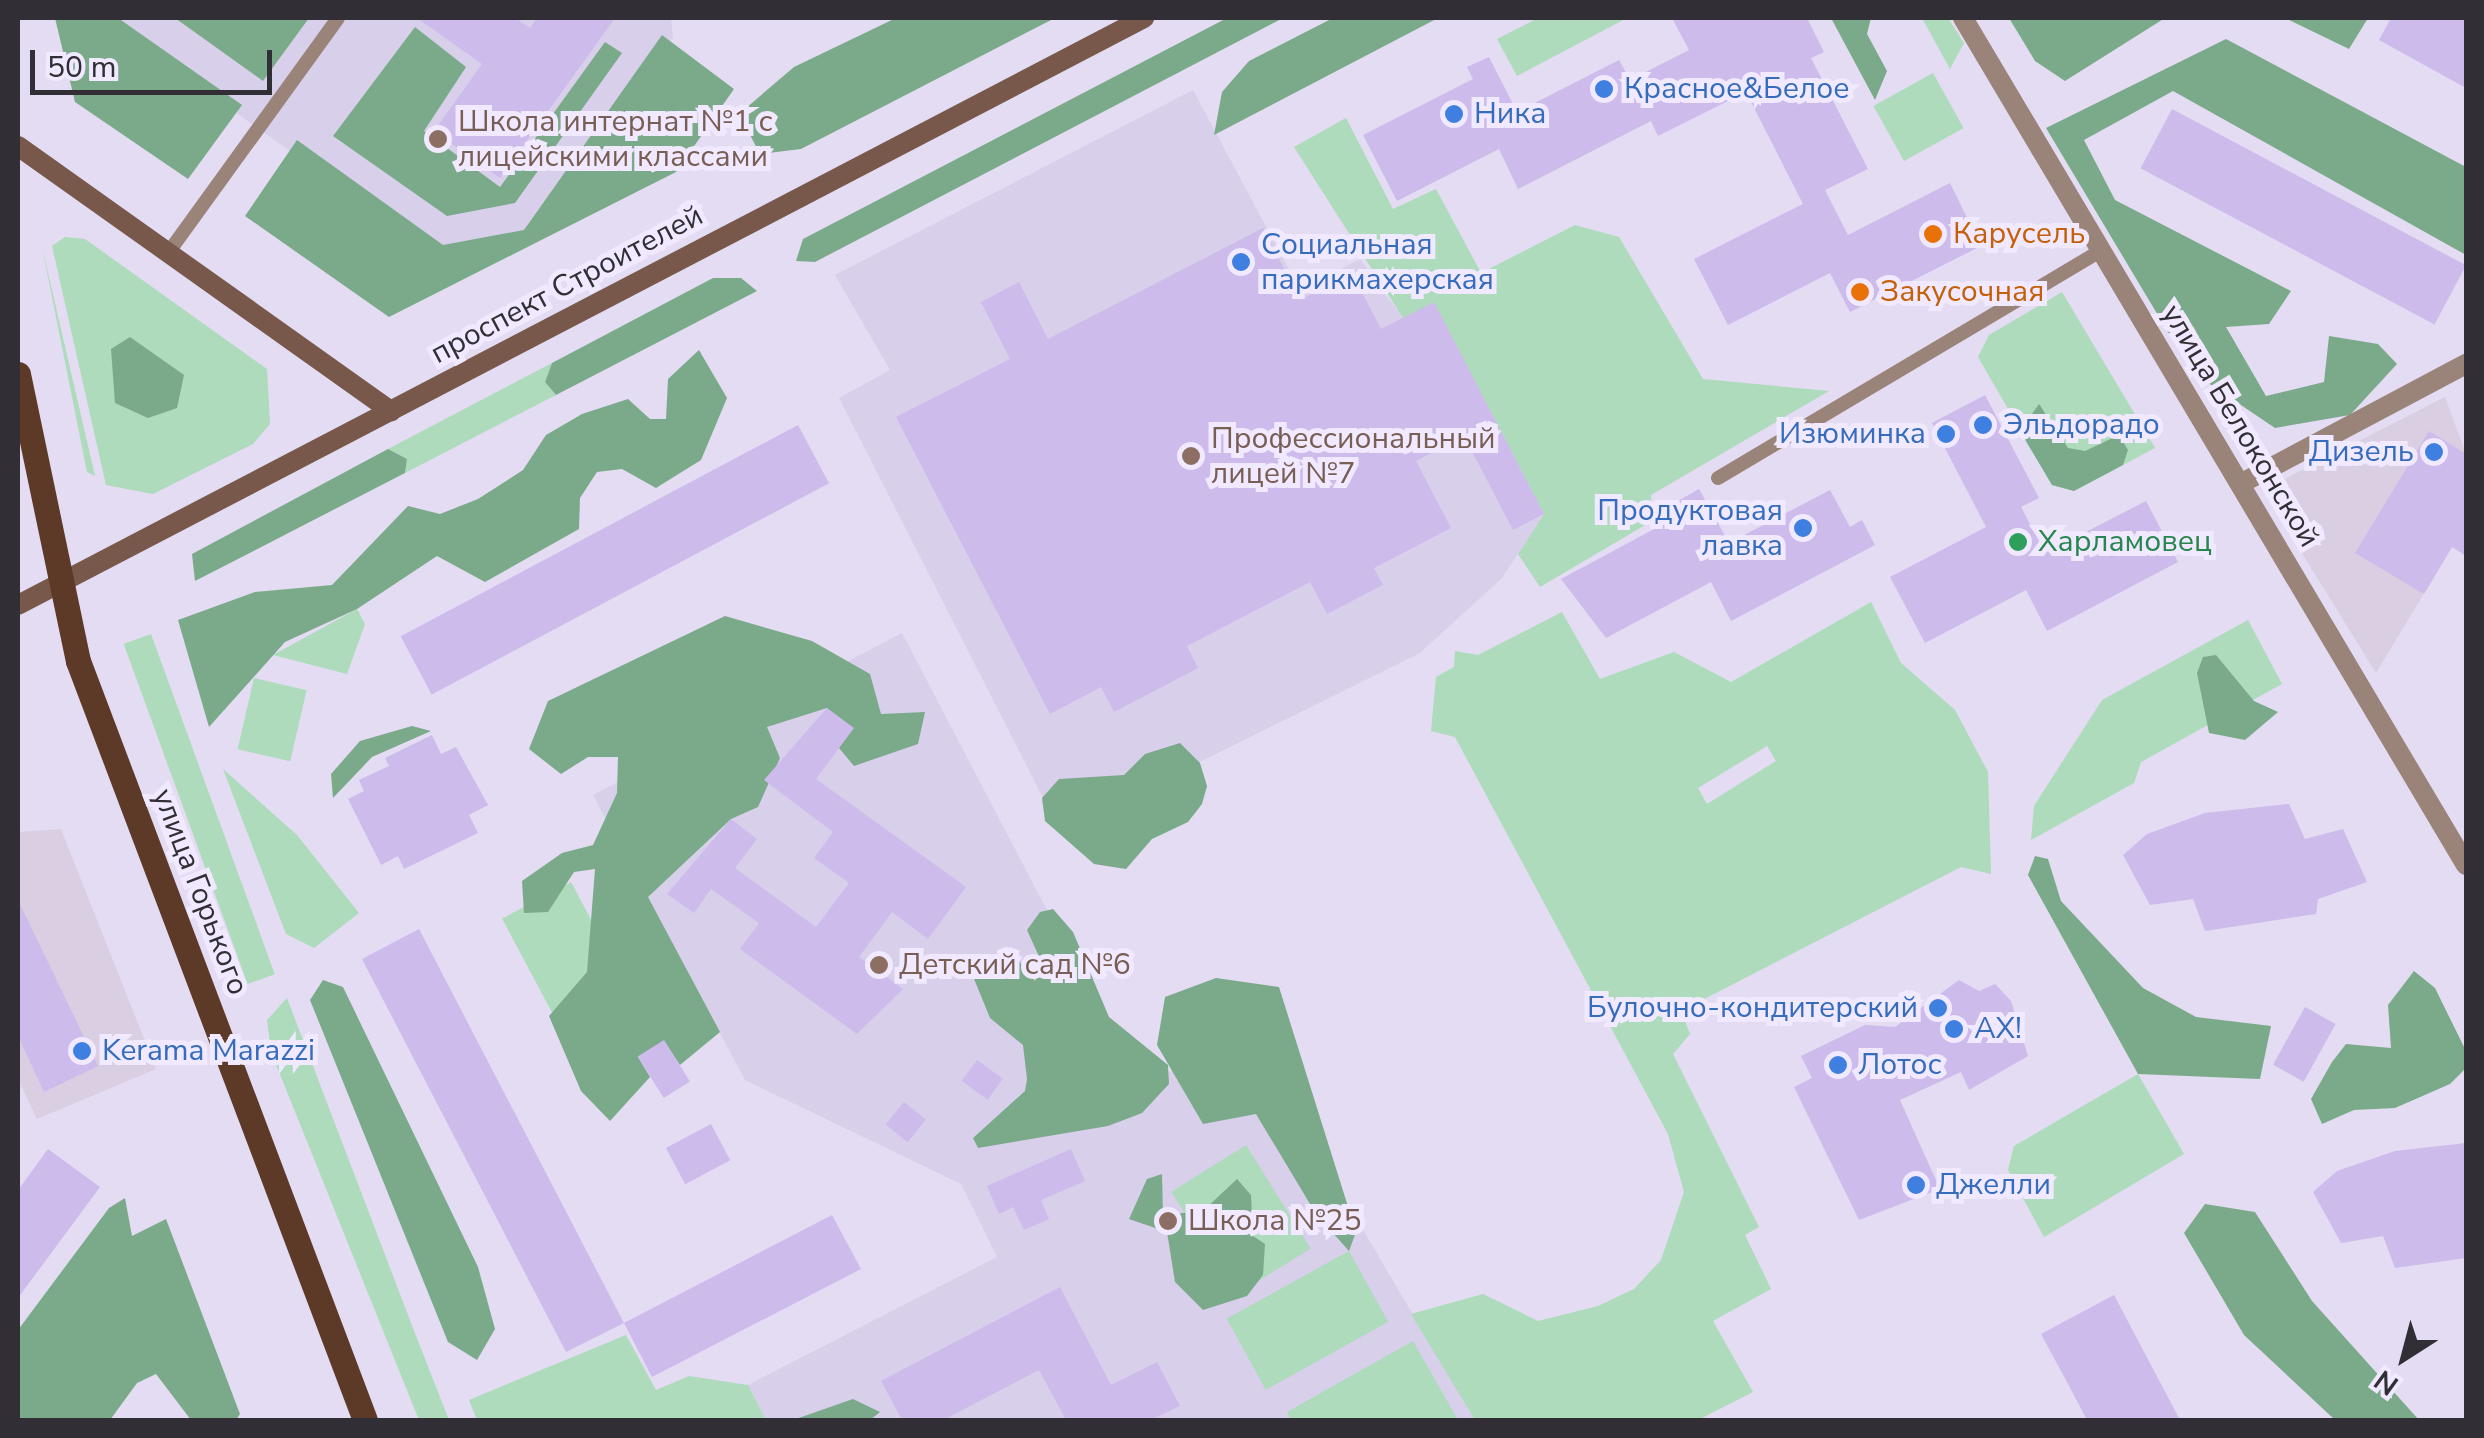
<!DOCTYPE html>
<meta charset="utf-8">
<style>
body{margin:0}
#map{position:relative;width:2484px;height:1438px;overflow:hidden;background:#e3dcf2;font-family:"Nunito Sans",sans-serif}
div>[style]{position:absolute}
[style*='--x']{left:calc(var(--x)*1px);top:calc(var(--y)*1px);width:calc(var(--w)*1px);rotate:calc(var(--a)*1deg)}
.commercial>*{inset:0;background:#dacee2}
.built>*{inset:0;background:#d8cfeb}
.green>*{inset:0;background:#addbbb;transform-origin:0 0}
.forest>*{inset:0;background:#7baa8a}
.building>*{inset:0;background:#ccbbeb;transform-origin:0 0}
.service>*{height:14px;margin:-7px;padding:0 7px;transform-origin:7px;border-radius:7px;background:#9a847a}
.minor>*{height:20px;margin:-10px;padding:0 10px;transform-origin:10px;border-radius:10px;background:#9a847a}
.secondary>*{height:20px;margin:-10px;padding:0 10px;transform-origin:10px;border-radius:10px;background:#77584a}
.primary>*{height:25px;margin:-12.5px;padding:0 12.5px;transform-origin:12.5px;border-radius:12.5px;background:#5d3928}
.dots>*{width:28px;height:28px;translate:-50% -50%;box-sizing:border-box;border:5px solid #f1e9ff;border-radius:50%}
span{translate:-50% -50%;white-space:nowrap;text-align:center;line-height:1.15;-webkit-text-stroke:10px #f1e9ff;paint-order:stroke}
.shop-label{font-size:30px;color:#366cbe}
.left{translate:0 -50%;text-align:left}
.right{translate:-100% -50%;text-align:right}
.education-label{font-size:30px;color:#785e54}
.food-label{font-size:30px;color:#c56008}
.street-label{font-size:30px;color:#312e36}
.leisure-label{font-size:30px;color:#27864d}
.frame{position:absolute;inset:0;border:20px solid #312e36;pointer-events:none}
.north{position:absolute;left:2354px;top:1308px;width:100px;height:100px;-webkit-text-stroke:8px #f1e9ff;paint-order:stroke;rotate:216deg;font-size:28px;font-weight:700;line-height:40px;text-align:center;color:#312e36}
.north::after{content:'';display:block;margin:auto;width:35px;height:45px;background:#312e36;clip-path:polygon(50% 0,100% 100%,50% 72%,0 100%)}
.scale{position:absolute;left:30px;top:50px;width:242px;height:45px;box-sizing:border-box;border:5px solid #312e36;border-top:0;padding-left:12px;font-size:30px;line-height:35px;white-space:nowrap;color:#312e36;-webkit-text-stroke:8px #f1e9ff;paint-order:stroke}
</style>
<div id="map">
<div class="commercial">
<i style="clip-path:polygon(2445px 397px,2466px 454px,2422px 528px,2452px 547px,2376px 673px,2263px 490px)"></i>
<i style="clip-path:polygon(61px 829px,156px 1069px,37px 1119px,18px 1079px,18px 832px)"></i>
</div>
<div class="built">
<i style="clip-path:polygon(102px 18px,671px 18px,673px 38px,534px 239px,441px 258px)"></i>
<i style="clip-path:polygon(1193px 90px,1300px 290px,1360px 259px,1403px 318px,1434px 302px,1544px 514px,1502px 578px,1420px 653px,1060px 831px,839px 398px,890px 370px,835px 275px)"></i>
<i style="clip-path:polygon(902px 633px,1140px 1088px,1246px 1031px,1475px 1420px,766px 1420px,748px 1385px,997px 1257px,961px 1184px,745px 1080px,593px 795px)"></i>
</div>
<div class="green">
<i style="clip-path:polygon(1538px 18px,1627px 18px,1517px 76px,1497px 39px)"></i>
<i style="clip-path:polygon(1922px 18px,1948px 18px,1964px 43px,1950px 69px)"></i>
<i style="left:1933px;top:73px;width:63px;height:68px;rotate:61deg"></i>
<i style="clip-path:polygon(1346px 118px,1393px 209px,1436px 189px,1481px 273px,1575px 225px,1619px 237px,1703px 379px,1829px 391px,1651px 495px,1652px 521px,1540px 587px,1518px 554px,1544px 514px,1434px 303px,1403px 318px,1294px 147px)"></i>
<i style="clip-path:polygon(65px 237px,85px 239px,267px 369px,270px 424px,253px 444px,153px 494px,106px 485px,52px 246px)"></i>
<i style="clip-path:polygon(42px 247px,95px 476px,87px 472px)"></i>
<i style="clip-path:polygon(2062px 292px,2155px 448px,2074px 491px,2052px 485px,1978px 357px,1989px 335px)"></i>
<i style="clip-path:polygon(552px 363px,545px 382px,556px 395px,405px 473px,407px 459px,388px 449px)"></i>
<i style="clip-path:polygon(evenodd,1871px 602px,1901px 663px,1955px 710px,1988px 772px,1991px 874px,1961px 867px,1681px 1011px,1690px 1034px,1673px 1054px,1759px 1227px,1745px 1235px,1771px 1289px,1713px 1321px,1753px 1392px,1698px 1420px,1475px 1420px,1411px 1314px,1483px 1294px,1538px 1321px,1598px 1306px,1634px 1289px,1661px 1260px,1684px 1192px,1668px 1134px,1455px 737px,1431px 731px,1436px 677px,1454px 667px,1455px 651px,1478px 655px,1562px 612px,1600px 679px,1674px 652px,1731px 682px,1871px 602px,1767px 746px,1776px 761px,1707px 804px,1698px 788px,1767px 746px)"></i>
<i style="clip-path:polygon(357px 609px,365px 624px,347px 674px,273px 655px)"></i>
<i style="clip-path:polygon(2248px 620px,2282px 684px,2141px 762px,2134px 783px,2031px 840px,2034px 806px,2102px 700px)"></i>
<i style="left:151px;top:634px;width:362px;height:29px;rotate:70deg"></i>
<i style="left:254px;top:678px;width:54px;height:73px;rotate:13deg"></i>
<i style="clip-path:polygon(223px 769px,297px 835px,359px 913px,314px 948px,286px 934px)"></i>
<i style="left:571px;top:882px;width:129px;height:78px;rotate:62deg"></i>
<i style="clip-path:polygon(287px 998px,416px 1336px,449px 1420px,419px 1420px,271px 1052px,267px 1020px)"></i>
<i style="clip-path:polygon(2138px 1074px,2184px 1154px,2044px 1237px,2008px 1170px,2014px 1146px)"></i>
<i style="left:1246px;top:1145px;width:122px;height:88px;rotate:58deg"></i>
<i style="left:1349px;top:1251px;width:81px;height:140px;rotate:61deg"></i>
<i style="clip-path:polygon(626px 1335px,656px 1390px,689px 1376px,748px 1385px,766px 1420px,477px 1420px,469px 1400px)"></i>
<i style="clip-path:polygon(1413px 1341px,1458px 1420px,1291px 1420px,1287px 1412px)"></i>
</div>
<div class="forest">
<i style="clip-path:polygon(55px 18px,118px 18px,242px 105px,188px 179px,75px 102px)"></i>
<i style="clip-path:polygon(175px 18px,309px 18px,263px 81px)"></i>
<i style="clip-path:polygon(896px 18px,1055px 18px,801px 149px,760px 154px,739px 114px,794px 67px)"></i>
<i style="clip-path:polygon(1227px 18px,1283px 18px,815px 262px,796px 261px,803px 239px)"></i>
<i style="clip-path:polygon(1333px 18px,1438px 18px,1214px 135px,1222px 92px,1249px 61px)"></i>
<i style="clip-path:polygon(1831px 18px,1871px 18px,1867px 34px,1887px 71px,1875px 100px)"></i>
<i style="clip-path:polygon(2009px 18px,2165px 18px,2065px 81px,2035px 61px)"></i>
<i style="clip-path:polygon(2285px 18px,2368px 18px,2349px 49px)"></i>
<i style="clip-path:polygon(415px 27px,466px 67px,424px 131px,500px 187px,605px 42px,622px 53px,515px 203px,447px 216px,333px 136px)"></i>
<i style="clip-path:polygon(662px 35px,734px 89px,676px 172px,389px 317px,245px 216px,297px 140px,443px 245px,524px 230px)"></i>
<i style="clip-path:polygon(2226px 39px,2466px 167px,2466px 255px,2173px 91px,2084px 140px,2115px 200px,2291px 291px,2269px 324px,2226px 327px,2266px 396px,2324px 382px,2329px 336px,2378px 344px,2397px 364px,2350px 415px,2275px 428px,2192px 372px,2046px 128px)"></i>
<i style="clip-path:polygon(713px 278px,741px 278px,757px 291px,556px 395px,545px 382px,552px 363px)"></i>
<i style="clip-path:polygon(130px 337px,184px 375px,177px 408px,148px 418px,115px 403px,111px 349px)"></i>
<i style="clip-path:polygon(699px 350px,727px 398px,701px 460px,656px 488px,622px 469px,597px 472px,580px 498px,579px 529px,485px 582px,437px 556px,357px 609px,285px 642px,209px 727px,178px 620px,255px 592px,332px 585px,408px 506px,440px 514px,478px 499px,523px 470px,546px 435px,582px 414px,628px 399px,650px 419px,666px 419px,668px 379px)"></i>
<i style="clip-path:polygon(2039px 404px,2068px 448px,2085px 451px,2119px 435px,2128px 450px,2123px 465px,2074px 491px,2052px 485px,2020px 431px)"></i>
<i style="clip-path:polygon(388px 449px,407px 459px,405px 473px,195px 581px,192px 554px)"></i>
<i style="clip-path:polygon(725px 616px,812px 641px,870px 674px,881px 714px,925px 712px,918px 744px,854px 766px,839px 748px,827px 708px,767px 727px,780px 758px,758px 807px,731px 819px,648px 897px,720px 1032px,680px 1065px,664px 1041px,638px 1057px,650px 1077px,610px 1121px,581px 1091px,549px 1016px,587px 972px,595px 869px,574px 872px,548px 912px,524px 913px,522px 881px,562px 853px,593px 845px,617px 793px,618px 757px,588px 757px,561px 774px,529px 749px,548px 701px)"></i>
<i style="clip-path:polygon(2216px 655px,2254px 701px,2278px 712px,2245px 740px,2209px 733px,2197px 673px,2203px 657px)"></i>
<i style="clip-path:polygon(412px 726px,431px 731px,372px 757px,333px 798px,331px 774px,360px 741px)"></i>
<i style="clip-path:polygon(1180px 743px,1200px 763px,1207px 786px,1202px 804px,1188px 822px,1152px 839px,1126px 869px,1094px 864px,1045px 821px,1042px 798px,1059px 779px,1124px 775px,1145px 754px)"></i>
<i style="clip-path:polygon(2035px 856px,2048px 859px,2061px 901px,2143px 988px,2196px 1017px,2271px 1026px,2260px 1079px,2138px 1074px,2028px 875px)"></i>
<i style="clip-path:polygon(1053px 909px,1073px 932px,1109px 1017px,1168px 1065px,1169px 1084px,1142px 1113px,1108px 1126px,978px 1148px,973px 1138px,1025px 1091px,1027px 1079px,1023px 1045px,990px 1018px,970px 969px,981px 957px,1015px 956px,1035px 981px,1041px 961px,1027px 930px,1040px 912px)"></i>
<i style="clip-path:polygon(2414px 971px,2435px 988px,2466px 1051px,2466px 1068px,2450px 1084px,2395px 1108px,2354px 1110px,2322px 1124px,2311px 1099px,2332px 1062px,2346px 1044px,2391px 1048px,2388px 1005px)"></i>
<i style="clip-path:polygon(1216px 978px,1279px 987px,1356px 1232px,1349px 1251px,1316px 1214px,1256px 1114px,1203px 1124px,1157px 1045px,1165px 997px)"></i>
<i style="clip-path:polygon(323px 980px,343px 987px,478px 1267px,495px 1329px,477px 1360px,448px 1342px,310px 1000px)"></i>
<i style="clip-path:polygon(1162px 1174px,1163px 1215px,1203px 1211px,1237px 1179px,1251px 1195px,1253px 1236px,1265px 1244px,1263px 1275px,1247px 1296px,1203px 1310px,1175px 1282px,1167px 1232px,1129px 1219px,1147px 1179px)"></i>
<i style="clip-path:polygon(125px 1198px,132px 1236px,166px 1219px,240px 1414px,236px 1420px,191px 1420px,156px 1374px,137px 1383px,110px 1420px,18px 1420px,18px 1330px,109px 1208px)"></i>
<i style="clip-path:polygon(2205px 1204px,2255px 1212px,2312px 1301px,2419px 1420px,2335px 1420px,2244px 1335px,2184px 1233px)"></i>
<i style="clip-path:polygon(853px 1399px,880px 1412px,870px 1420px,793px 1420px)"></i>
</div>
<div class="building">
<i style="clip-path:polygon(417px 18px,515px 18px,530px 28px,537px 18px,615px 18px,500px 178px,434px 131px,482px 64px)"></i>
<i style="clip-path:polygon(1672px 18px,1807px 18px,1824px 52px,1811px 58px,1868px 169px,1825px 190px,1848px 235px,1950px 183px,1981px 246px,1850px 312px,1830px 273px,1728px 325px,1694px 259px,1803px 204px,1746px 92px,1658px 136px,1651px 121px,1518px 189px,1499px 149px,1397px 201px,1363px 135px,1473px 79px,1467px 67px,1489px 57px,1517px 112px,1619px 60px,1630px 80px,1689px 50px)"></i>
<i style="clip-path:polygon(2391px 18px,2466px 18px,2466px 88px,2379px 40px)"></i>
<i style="left:2172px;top:109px;width:333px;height:67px;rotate:28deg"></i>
<i style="clip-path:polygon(1263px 228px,1300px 300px,1352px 273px,1381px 329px,1434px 302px,1544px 514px,1513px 530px,1464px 436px,1416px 461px,1451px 528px,1374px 568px,1383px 585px,1327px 614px,1310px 582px,1187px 646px,1198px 668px,1114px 712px,1101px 687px,1050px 714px,896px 417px,1010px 359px,981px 302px,1019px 282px,1048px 339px)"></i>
<i style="clip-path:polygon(1985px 395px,2039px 498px,2021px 507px,2045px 553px,2146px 501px,2178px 562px,2047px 631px,2026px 590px,1925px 643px,1890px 577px,1986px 527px,1932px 423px)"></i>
<i style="left:798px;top:425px;width:66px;height:450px;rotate:62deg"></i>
<i style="clip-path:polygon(2429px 431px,2466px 454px,2466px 556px,2452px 547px,2424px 594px,2355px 553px)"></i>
<i style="clip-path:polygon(1699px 489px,1729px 543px,1830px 490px,1850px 527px,1862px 520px,1875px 545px,1731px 621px,1711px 582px,1606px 638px,1561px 579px,1684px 513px,1678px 501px)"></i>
<i style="clip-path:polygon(827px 708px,854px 728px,816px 779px,966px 887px,928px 939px,892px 912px,859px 957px,903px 989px,857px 1034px,740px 949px,759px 923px,711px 889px,694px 913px,667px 894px,731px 819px,757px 839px,735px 868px,816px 927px,849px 883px,814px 858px,833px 832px,764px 780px)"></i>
<i style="clip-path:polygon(432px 735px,441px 754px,456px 747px,488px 805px,469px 815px,478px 833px,404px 869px,398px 856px,381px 865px,348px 799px,364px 791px,359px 780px,389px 766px,385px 758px)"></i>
<i style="clip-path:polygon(2289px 804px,2305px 839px,2343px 829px,2367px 882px,2318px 899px,2316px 914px,2205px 931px,2193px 899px,2150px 905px,2123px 855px,2147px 834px,2205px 813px)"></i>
<i style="clip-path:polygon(18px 900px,98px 1066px,44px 1092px,18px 1036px)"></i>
<i style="clip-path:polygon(419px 929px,624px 1323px,832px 1215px,861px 1269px,652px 1377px,624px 1323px,566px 1352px,362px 959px)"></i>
<i style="clip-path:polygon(1959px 980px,1979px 991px,1995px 984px,2011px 1001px,2028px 1056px,1969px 1090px,1961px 1072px,1900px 1100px,1940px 1189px,1859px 1220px,1794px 1087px,1812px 1078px,1801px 1056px,1865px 1025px,1895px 1027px)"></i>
<i style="left:2305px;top:1007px;width:35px;height:66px;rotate:29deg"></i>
<i style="left:664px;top:1040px;width:49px;height:31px;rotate:58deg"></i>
<i style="left:977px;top:1060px;width:32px;height:26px;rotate:36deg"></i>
<i style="left:904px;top:1102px;width:28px;height:29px;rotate:39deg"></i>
<i style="left:711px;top:1124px;width:41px;height:51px;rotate:62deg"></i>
<i style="clip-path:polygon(2466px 1143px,2466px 1258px,2395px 1268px,2383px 1236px,2341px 1243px,2313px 1192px,2337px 1171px,2395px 1151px)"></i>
<i style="clip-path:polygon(48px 1149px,100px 1187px,18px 1298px,18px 1190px)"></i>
<i style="clip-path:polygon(1071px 1149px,1085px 1181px,1041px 1200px,1049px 1219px,1024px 1230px,1013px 1207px,999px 1214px,987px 1186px)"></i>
<i style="clip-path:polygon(1060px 1287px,1111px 1385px,1157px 1362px,1180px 1406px,1150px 1420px,1066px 1420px,1039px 1370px,943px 1420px,902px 1420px,881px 1381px)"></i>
<i style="clip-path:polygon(2114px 1295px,2180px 1420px,2087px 1420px,2067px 1382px,2041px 1334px)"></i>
</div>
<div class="service">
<i style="--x:168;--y:253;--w:290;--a:-54.1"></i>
<i style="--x:1718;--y:478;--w:445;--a:-30.7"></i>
</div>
<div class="minor">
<i style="--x:1963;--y:18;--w:985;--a:59.3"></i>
<i style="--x:2240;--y:484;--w:256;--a:-28"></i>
</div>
<div class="secondary">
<i style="--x:18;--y:146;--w:458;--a:35.4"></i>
<i style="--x:18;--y:605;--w:1270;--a:-27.53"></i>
</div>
<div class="primary">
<i style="--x:18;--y:374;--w:293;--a:78.2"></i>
<i style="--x:78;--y:661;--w:811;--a:69.29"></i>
</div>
<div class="dots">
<i style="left:1604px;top:89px;background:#3f7fe0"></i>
<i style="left:1454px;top:114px;background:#3f7fe0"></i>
<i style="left:438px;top:139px;background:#8d6e63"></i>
<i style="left:1933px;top:234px;background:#e8710a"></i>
<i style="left:1241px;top:262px;background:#3f7fe0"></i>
<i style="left:1860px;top:292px;background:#e8710a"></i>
<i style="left:1983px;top:425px;background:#3f7fe0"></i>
<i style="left:1946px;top:434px;background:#3f7fe0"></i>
<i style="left:2434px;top:452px;background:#3f7fe0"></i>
<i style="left:1191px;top:456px;background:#8d6e63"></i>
<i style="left:1803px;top:528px;background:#3f7fe0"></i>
<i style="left:2018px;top:542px;background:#2e9e5b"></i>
<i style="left:879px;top:965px;background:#8d6e63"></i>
<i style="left:1938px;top:1008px;background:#3f7fe0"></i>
<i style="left:1954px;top:1029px;background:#3f7fe0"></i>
<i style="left:82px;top:1051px;background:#3f7fe0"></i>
<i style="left:1838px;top:1065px;background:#3f7fe0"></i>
<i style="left:1916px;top:1185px;background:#3f7fe0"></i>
<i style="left:1168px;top:1221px;background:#8d6e63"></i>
</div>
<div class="shop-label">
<span class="left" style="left:1624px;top:89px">Красное&amp;Белое</span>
<span class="left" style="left:1474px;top:114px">Ника</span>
<span class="left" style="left:1261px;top:262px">Социальная<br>парикмахерская</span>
<span class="left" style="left:2003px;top:425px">Эльдорадо</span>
<span class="right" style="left:1926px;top:434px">Изюминка</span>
<span class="right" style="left:2414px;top:452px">Дизель</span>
<span class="right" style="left:1783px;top:528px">Продуктовая<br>лавка</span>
<span class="right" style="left:1918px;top:1008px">Булочно-кондитерский</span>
<span class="left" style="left:1974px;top:1029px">АХ!</span>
<span class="left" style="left:102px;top:1051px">Kerama Marazzi</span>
<span class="left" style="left:1858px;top:1065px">Лотос</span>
<span class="left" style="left:1936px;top:1185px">Джелли</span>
</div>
<div class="education-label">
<span class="left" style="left:458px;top:139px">Школа интернат №1 с<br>лицейскими классами</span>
<span class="left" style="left:1211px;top:456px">Профессиональный<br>лицей №7</span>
<span class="left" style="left:899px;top:965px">Детский сад №6</span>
<span class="left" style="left:1188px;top:1221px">Школа №25</span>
</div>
<div class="food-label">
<span class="left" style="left:1953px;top:234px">Карусель</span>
<span class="left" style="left:1880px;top:292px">Закусочная</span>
</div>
<div class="street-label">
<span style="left:567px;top:285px;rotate:-28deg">проспект Строителей</span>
<span style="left:2240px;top:426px;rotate:59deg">улица Белоконской</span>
<span style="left:200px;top:892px;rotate:69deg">улица Горького</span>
</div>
<div class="leisure-label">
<span class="left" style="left:2038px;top:542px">Харламовец</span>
</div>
<div class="frame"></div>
<div class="north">N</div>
<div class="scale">50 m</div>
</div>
